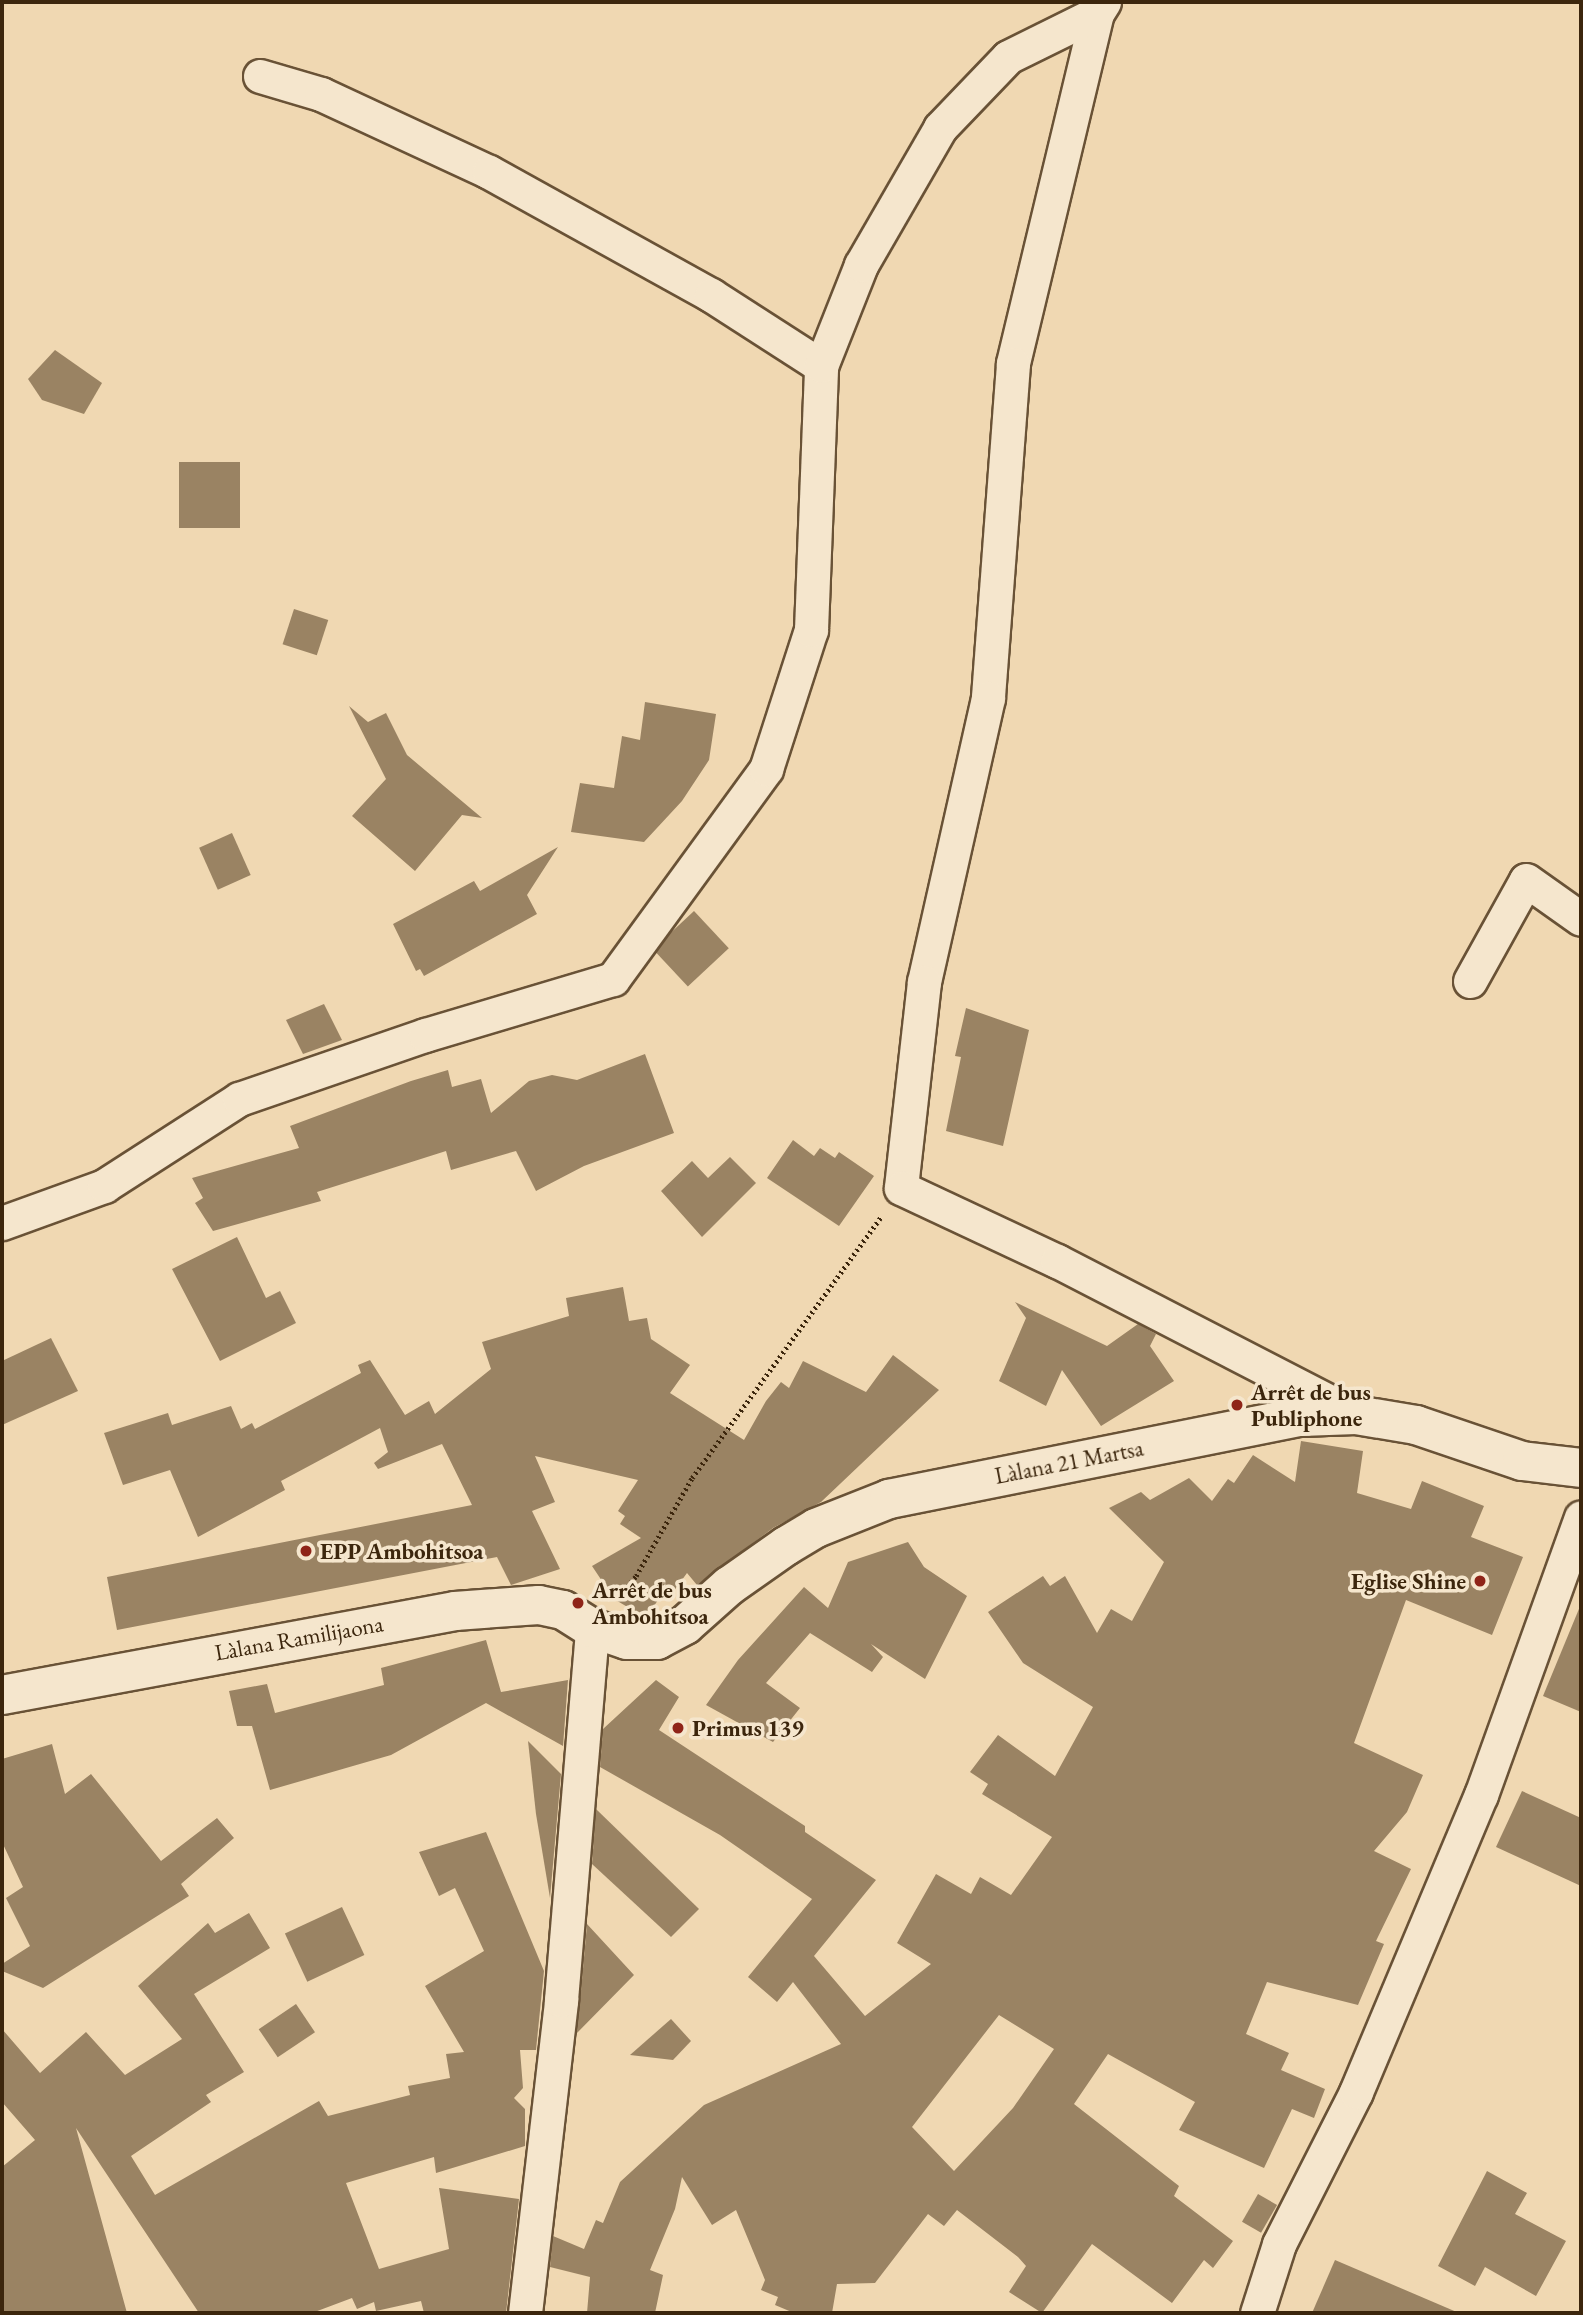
<!DOCTYPE html>
<meta charset="utf-8">
<style>
body{margin:0}
#map{position:relative;width:1583px;height:2315px;overflow:hidden;background:#f0d8b2;font-family:"EB Garamond",serif}
div>[style]{position:absolute}
[style*='--x']{left:calc(var(--x)*1px);top:calc(var(--y)*1px);width:calc(var(--w)*1px);rotate:calc(var(--a)*1deg)}
.building>*{inset:0;background:#9a8363;transform-origin:0 0}
.path>*{height:4.5px;margin-top:-2.25px;transform-origin:0;background:repeating-linear-gradient(90deg,#3c260d 0 2px,transparent 0 5.5px)}
.roads{filter:drop-shadow(2px 0 #695236) drop-shadow(-2px 0 #695236) drop-shadow(0 2px #695236) drop-shadow(0 -2px #695236)}
.minor>*{height:33px;margin:-16.5px;padding:0 16.5px;transform-origin:16.5px;border-radius:16.5px;background:#f5e6cd}
.tertiary>*{height:38px;margin:-19px;padding:0 19px;transform-origin:19px;border-radius:19px;background:#f5e6cd}
.dots>*{width:19px;height:19px;translate:-50% -50%;box-sizing:border-box;border:4px solid #f5e6cd;border-radius:50%}
span{translate:-50% -50%;white-space:nowrap;text-align:center;line-height:1.15;-webkit-text-stroke:7px #f5e6cd;paint-order:stroke}
.poi-label{font-size:23px;color:#3c260d;font-weight:700}
.left{translate:0 -50%;text-align:left}
.right{translate:-100% -50%;text-align:right}
.street-label{font-size:23px;color:#3c260d}
.frame{position:absolute;inset:0;border:4px solid #3c260d;pointer-events:none}
</style>
<div id="map">
<div class="building">
<i style="clip-path:polygon(55px 350px,102px 383px,84px 414px,42px 400px,28px 379px)"></i>
<i style="left:179px;top:462px;width:61px;height:66px"></i>
<i style="left:294px;top:609px;width:36px;height:37px;rotate:18deg"></i>
<i style="clip-path:polygon(645px 702px,716px 714px,709px 760px,682px 801px,644px 842px,571px 832px,580px 783px,614px 788px,622px 736px,640px 740px)"></i>
<i style="clip-path:polygon(349px 706px,368px 722px,386px 713px,407px 755px,482px 818px,462px 815px,415px 871px,352px 816px,386px 779px)"></i>
<i style="left:232px;top:833px;width:46px;height:36px;rotate:66deg"></i>
<i style="clip-path:polygon(558px 847px,527px 895px,537px 914px,424px 976px,420px 969px,416px 971px,393px 924px,474px 881px,480px 891px)"></i>
<i style="left:694px;top:911px;width:51px;height:56px;rotate:47deg"></i>
<i style="clip-path:polygon(324px 1004px,342px 1040px,303px 1054px,286px 1020px)"></i>
<i style="clip-path:polygon(966px 1008px,1029px 1030px,1003px 1146px,946px 1131px,961px 1057px,955px 1056px)"></i>
<i style="clip-path:polygon(645px 1054px,674px 1133px,584px 1166px,536px 1191px,516px 1151px,451px 1170px,446px 1151px,317px 1192px,321px 1201px,213px 1231px,195px 1203px,203px 1198px,192px 1178px,299px 1148px,290px 1126px,411px 1081px,448px 1070px,452px 1087px,481px 1079px,491px 1113px,529px 1081px,552px 1075px,577px 1080px)"></i>
<i style="clip-path:polygon(793px 1140px,814px 1156px,820px 1148px,835px 1158px,839px 1152px,874px 1176px,839px 1226px,767px 1178px)"></i>
<i style="clip-path:polygon(730px 1157px,756px 1183px,702px 1237px,661px 1191px,692px 1161px,708px 1178px)"></i>
<i style="clip-path:polygon(237px 1237px,266px 1298px,280px 1291px,296px 1323px,220px 1361px,172px 1269px)"></i>
<i style="clip-path:polygon(623px 1287px,629px 1321px,647px 1318px,651px 1339px,690px 1365px,670px 1393px,744px 1440px,766px 1401px,781px 1382px,789px 1388px,803px 1361px,866px 1392px,893px 1355px,939px 1390px,821px 1502px,773px 1528px,697px 1585px,687px 1573px,668px 1599px,662px 1594px,646px 1618px,614px 1599px,592px 1566px,641px 1538px,620px 1524px,625px 1516px,618px 1511px,638px 1480px,535px 1456px,555px 1502px,532px 1511px,560px 1569px,511px 1585px,497px 1557px,117px 1630px,107px 1577px,472px 1505px,442px 1444px,378px 1469px,374px 1463px,388px 1452px,380px 1428px,281px 1481px,285px 1490px,198px 1537px,170px 1470px,123px 1485px,104px 1433px,168px 1413px,172px 1425px,231px 1406px,241px 1429px,252px 1423px,255px 1429px,361px 1373px,358px 1365px,370px 1360px,405px 1415px,429px 1401px,435px 1414px,491px 1369px,482px 1342px,569px 1316px,566px 1298px)"></i>
<i style="clip-path:polygon(1015px 1302px,1107px 1346px,1138px 1324px,1156px 1334px,1150px 1346px,1174px 1381px,1101px 1426px,1062px 1370px,1046px 1406px,999px 1381px,1026px 1318px)"></i>
<i style="clip-path:polygon(51px 1338px,78px 1391px,2px 1425px,2px 1361px)"></i>
<i style="clip-path:polygon(evenodd,1301px 1441px,1363px 1451px,1357px 1493px,1411px 1509px,1422px 1481px,1484px 1506px,1471px 1537px,1523px 1557px,1492px 1635px,1406px 1600px,1354px 1743px,1423px 1775px,1407px 1812px,1374px 1851px,1411px 1869px,1376px 1941px,1384px 1944px,1358px 2005px,1267px 1982px,1246px 2034px,1289px 2053px,1281px 2070px,1325px 2089px,1314px 2118px,1292px 2109px,1264px 2168px,1179px 2130px,1195px 2102px,1108px 2054px,1074px 2104px,1179px 2186px,1174px 2196px,1233px 2241px,1213px 2268px,1204px 2260px,1172px 2303px,1092px 2244px,1042px 2313px,1009px 2292px,1026px 2266px,1018px 2257px,957px 2210px,944px 2226px,928px 2214px,875px 2283px,837px 2284px,832px 2313px,794px 2313px,775px 2305px,778px 2297px,761px 2290px,765px 2280px,736px 2210px,712px 2225px,682px 2177px,675px 2209px,650px 2270px,663px 2275px,655px 2313px,587px 2313px,590px 2277px,550px 2267px,553px 2236px,584px 2249px,596px 2220px,603px 2223px,620px 2182px,704px 2105px,841px 2044px,793px 1982px,777px 2002px,748px 1977px,812px 1899px,720px 1835px,600px 1767px,603px 1729px,656px 1680px,679px 1697px,659px 1730px,805px 1826px,805px 1832px,876px 1880px,814px 1956px,865px 2016px,931px 1964px,897px 1943px,936px 1874px,971px 1894px,980px 1877px,1011px 1895px,1052px 1837px,982px 1794px,988px 1784px,970px 1772px,998px 1735px,1055px 1776px,1093px 1707px,1023px 1663px,988px 1612px,1043px 1576px,1050px 1586px,1065px 1576px,1097px 1633px,1111px 1609px,1132px 1621px,1164px 1562px,1109px 1508px,1141px 1492px,1150px 1500px,1189px 1478px,1212px 1501px,1228px 1479px,1234px 1483px,1253px 1455px,1295px 1482px,1301px 1441px,999px 2015px,1054px 2049px,1013px 2108px,954px 2171px,912px 2127px,999px 2015px)"></i>
<i style="clip-path:polygon(908px 1542px,924px 1567px,967px 1596px,925px 1679px,871px 1644px,883px 1657px,872px 1672px,810px 1633px,766px 1683px,800px 1708px,773px 1742px,706px 1705px,738px 1660px,804px 1587px,828px 1608px,848px 1562px)"></i>
<i style="clip-path:polygon(1581px 1604px,1581px 1712px,1543px 1696px)"></i>
<i style="clip-path:polygon(486px 1640px,501px 1692px,568px 1680px,563px 1746px,486px 1703px,391px 1755px,270px 1790px,252px 1726px,237px 1726px,229px 1691px,267px 1684px,275px 1713px,384px 1685px,381px 1668px)"></i>
<i style="clip-path:polygon(528px 1741px,561px 1774px,550px 1898px,536px 1814px)"></i>
<i style="clip-path:polygon(52px 1744px,65px 1794px,91px 1774px,161px 1861px,217px 1818px,234px 1838px,181px 1884px,189px 1896px,43px 1988px,2px 1971px,2px 1964px,30px 1946px,6px 1898px,23px 1887px,2px 1842px,2px 1759px)"></i>
<i style="clip-path:polygon(1522px 1791px,1581px 1818px,1581px 1886px,1496px 1847px)"></i>
<i style="clip-path:polygon(596px 1809px,699px 1909px,671px 1937px,592px 1864px)"></i>
<i style="clip-path:polygon(486px 1832px,544px 1971px,536px 2050px,520px 2050px,523px 2088px,514px 2098px,525px 2109px,525px 2146px,436px 2173px,434px 2157px,346px 2183px,379px 2269px,449px 2249px,439px 2188px,519px 2199px,506px 2313px,424px 2313px,421px 2301px,376px 2311px,374px 2302px,357px 2309px,352px 2298px,312px 2313px,199px 2313px,76px 2128px,127px 2313px,2px 2313px,2px 2167px,35px 2140px,2px 2102px,2px 2029px,40px 2073px,86px 2032px,125px 2075px,182px 2039px,138px 1986px,208px 1923px,215px 1933px,249px 1913px,270px 1948px,194px 1994px,244px 2072px,206px 2095px,211px 2102px,131px 2156px,155px 2195px,319px 2101px,328px 2116px,410px 2095px,408px 2086px,450px 2078px,446px 2054px,464px 2052px,425px 1986px,484px 1951px,455px 1888px,439px 1896px,419px 1852px)"></i>
<i style="left:342px;top:1907px;width:53px;height:63px;rotate:65deg"></i>
<i style="clip-path:polygon(587px 1924px,634px 1975px,576px 2034px,580px 2002px)"></i>
<i style="left:296px;top:2004px;width:34px;height:45px;rotate:56deg"></i>
<i style="clip-path:polygon(671px 2019px,691px 2041px,673px 2060px,630px 2055px)"></i>
<i style="clip-path:polygon(1487px 2171px,1527px 2193px,1515px 2214px,1566px 2241px,1536px 2296px,1485px 2267px,1475px 2286px,1438px 2266px)"></i>
<i style="left:1258px;top:2194px;width:22px;height:32px;rotate:30deg"></i>
<i style="clip-path:polygon(1335px 2260px,1459px 2313px,1312px 2313px)"></i>
</div>
<div class="path">
<i style="--x:620;--y:1595;--w:25;--a:-50"></i>
<i style="--x:636;--y:1576;--w:113;--a:-60.3"></i>
<i style="--x:692;--y:1478;--w:322;--a:-54.1"></i>
</div>
<div class="roads">
<div class="minor">
<i style="--x:1104;--y:2;--w:13;--a:122"></i>
<i style="--x:1097;--y:13;--w:361;--a:103.5"></i>
<i style="--x:1013;--y:364;--w:335;--a:94.3"></i>
<i style="--x:988;--y:698;--w:291;--a:102.7"></i>
<i style="--x:924;--y:982;--w:207;--a:96.4"></i>
<i style="--x:901;--y:1188;--w:172;--a:25.1"></i>
<i style="--x:1057;--y:1261;--w:336;--a:27.3"></i>
<i style="--x:260;--y:76;--w:64;--a:16.4"></i>
<i style="--x:321;--y:94;--w:185;--a:24.9"></i>
<i style="--x:489;--y:172;--w:254;--a:29"></i>
<i style="--x:711;--y:295;--w:131;--a:32.8"></i>
<i style="--x:1470;--y:981;--w:115;--a:-61"></i>
<i style="--x:1526;--y:880;--w:67;--a:35.3"></i>
<i style="--x:2;--y:1223;--w:109;--a:-19.9"></i>
<i style="--x:104;--y:1186;--w:161;--a:-32.8"></i>
<i style="--x:239;--y:1099;--w:197;--a:-19"></i>
<i style="--x:425;--y:1035;--w:196;--a:-16.6"></i>
<i style="--x:613;--y:979;--w:260;--a:-53.9"></i>
<i style="--x:766;--y:769;--w:146;--a:-72.1"></i>
<i style="--x:811;--y:630;--w:264;--a:-87.8"></i>
<i style="--x:821;--y:366;--w:109;--a:-68.4"></i>
<i style="--x:861;--y:265;--w:158;--a:-60"></i>
<i style="--x:940;--y:128;--w:98;--a:-46.2"></i>
<i style="--x:1008;--y:57;--w:99;--a:-26.3"></i>
<i style="--x:525;--y:2313;--w:315;--a:-83.4"></i>
<i style="--x:561;--y:2000;--w:373;--a:-85.2"></i>
<i style="--x:1257;--y:2313;--w:72;--a:-72.3"></i>
<i style="--x:1279;--y:2244;--w:170;--a:-63.1"></i>
<i style="--x:1356;--y:2092;--w:322;--a:-67.2"></i>
<i style="--x:1481;--y:1795;--w:295;--a:-70.2"></i>
</div>
<div class="tertiary">
<i style="--x:2;--y:1695;--w:461;--a:-10.5"></i>
<i style="--x:455;--y:1611;--w:84;--a:-4.1"></i>
<i style="--x:539;--y:1605;--w:25;--a:12"></i>
<i style="--x:563;--y:1610;--w:34;--a:32"></i>
<i style="--x:592;--y:1628;--w:37;--a:19"></i>
<i style="--x:627;--y:1640;--w:30;--a:0"></i>
<i style="--x:657;--y:1640;--w:32;--a:-28"></i>
<i style="--x:685;--y:1625;--w:59;--a:-41.6"></i>
<i style="--x:729;--y:1586;--w:70;--a:-35.1"></i>
<i style="--x:786;--y:1546;--w:35;--a:-31"></i>
<i style="--x:816;--y:1528;--w:79;--a:-21.7"></i>
<i style="--x:889;--y:1499;--w:420;--a:-11.3"></i>
<i style="--x:1301;--y:1417;--w:55;--a:-2.1"></i>
<i style="--x:1356;--y:1415;--w:61;--a:9.5"></i>
<i style="--x:1416;--y:1425;--w:112;--a:18.8"></i>
<i style="--x:1522;--y:1461;--w:59;--a:6.8"></i>
</div>
</div>
<div class="dots">
<i style="left:1237px;top:1405px;background:#8f2418"></i>
<i style="left:306px;top:1551px;background:#8f2418"></i>
<i style="left:1480px;top:1581px;background:#8f2418"></i>
<i style="left:578px;top:1603px;background:#8f2418"></i>
<i style="left:678px;top:1728px;background:#8f2418"></i>
</div>
<div class="poi-label">
<span class="left" style="left:1251px;top:1405px">Arrêt de bus<br>Publiphone</span>
<span class="left" style="left:320px;top:1551px">EPP Ambohitsoa</span>
<span class="right" style="left:1466px;top:1581px">Eglise Shine</span>
<span class="left" style="left:592px;top:1603px">Arrêt de bus<br>Ambohitsoa</span>
<span class="left" style="left:692px;top:1728px">Primus 139</span>
</div>
<div class="street-label">
<span style="left:1069px;top:1462px;rotate:-11deg">Làlana 21 Martsa</span>
<span style="left:299px;top:1638px;rotate:-10deg">Làlana Ramilijaona</span>
</div>
<div class="frame"></div>
</div>
